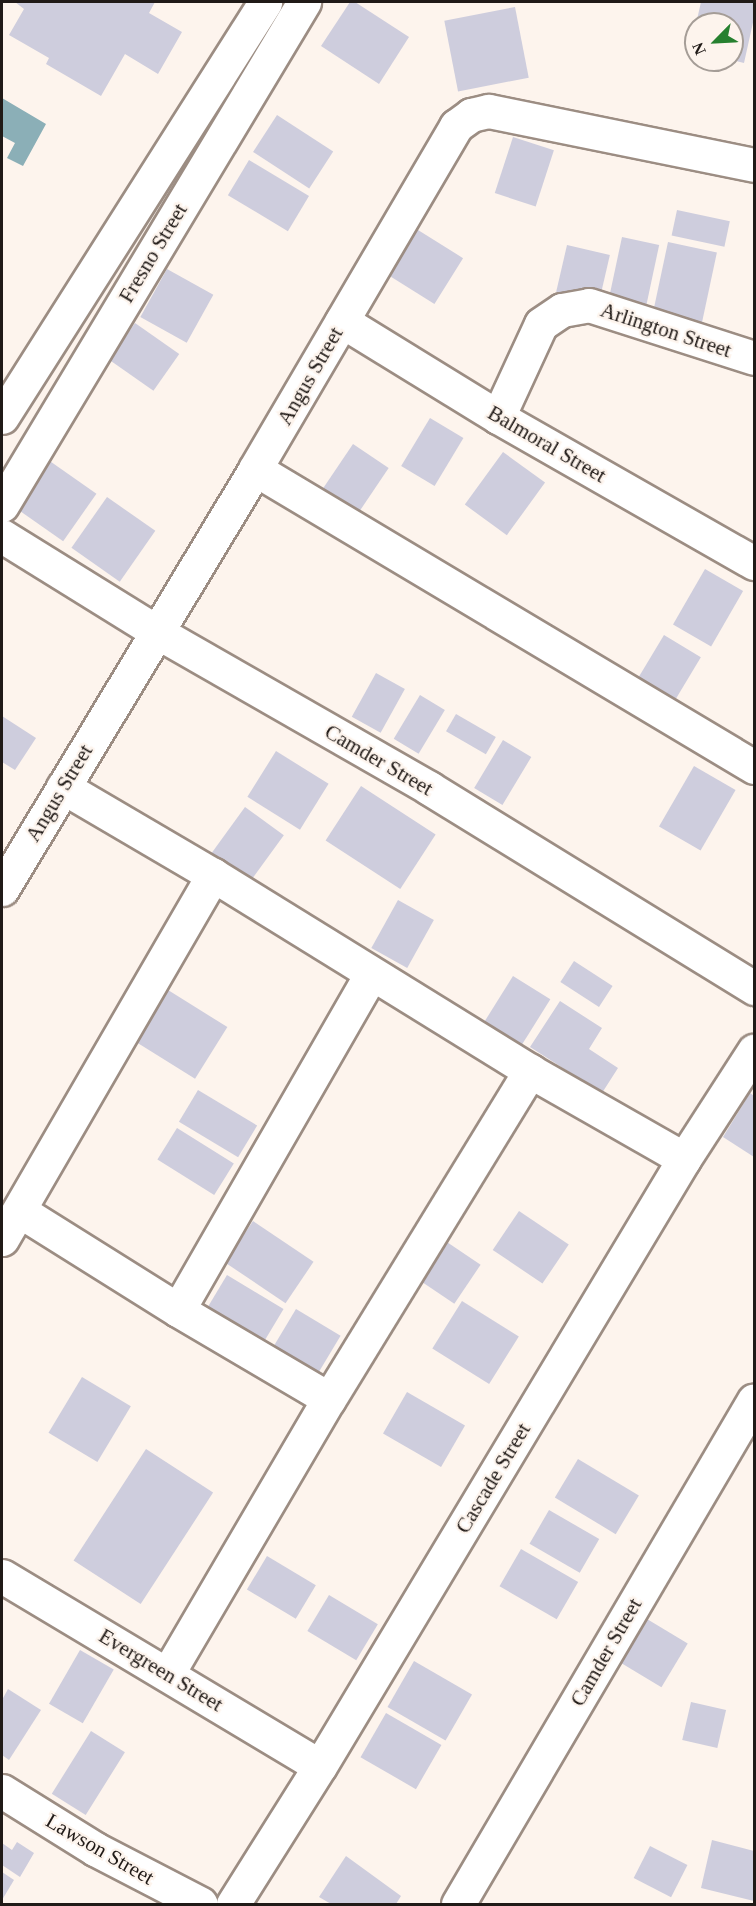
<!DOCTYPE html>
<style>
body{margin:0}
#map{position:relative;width:756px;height:1906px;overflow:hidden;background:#fdf4ed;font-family:Georgia,serif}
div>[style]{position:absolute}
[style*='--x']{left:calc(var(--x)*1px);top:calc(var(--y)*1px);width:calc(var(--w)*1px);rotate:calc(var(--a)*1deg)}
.water>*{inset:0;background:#8bafb7}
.building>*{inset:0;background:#cecddd;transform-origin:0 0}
.roads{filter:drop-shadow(2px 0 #9c8d83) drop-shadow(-2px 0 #9c8d83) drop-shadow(0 2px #9c8d83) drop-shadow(0 -2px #9c8d83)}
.minor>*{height:33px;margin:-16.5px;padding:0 16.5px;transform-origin:16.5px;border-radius:16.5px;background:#fff}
span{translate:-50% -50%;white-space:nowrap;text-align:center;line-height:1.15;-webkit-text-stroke:4.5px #fdf4ed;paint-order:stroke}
.street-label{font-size:21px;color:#201a17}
.frame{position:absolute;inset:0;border:3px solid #201a17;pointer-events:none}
.north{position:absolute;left:684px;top:12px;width:60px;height:60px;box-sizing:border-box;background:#fdf4ed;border:2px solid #a59d97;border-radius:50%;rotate:246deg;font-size:16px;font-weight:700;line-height:24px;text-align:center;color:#201a17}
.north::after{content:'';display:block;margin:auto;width:21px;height:27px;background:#26802f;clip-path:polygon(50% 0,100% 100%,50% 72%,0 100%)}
</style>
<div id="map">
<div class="water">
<i style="clip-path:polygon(2px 98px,46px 124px,23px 166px,7px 158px,15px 143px,2px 136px)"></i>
</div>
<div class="building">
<i style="clip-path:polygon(15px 2px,155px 2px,149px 13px,182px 32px,158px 74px,125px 54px,101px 96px,46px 64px,49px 58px,9px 35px,24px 9px)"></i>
<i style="clip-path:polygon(350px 2px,355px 2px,409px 37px,379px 84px,321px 46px)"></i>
<i style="clip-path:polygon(701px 2px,754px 2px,754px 18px,744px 63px,732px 60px,732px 24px,696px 24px)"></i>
<i style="left:515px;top:7px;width:72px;height:72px;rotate:79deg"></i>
<i style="left:277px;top:115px;width:67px;height:44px;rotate:33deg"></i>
<i style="left:513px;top:137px;width:43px;height:59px;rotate:18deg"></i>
<i style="left:249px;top:160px;width:70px;height:41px;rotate:31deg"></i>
<i style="left:677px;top:210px;width:54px;height:26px;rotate:12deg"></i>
<i style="left:402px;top:220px;width:72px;height:54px;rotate:32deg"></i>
<i style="left:622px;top:237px;width:38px;height:65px;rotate:12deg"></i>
<i style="left:668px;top:242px;width:50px;height:73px;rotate:12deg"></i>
<i style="left:567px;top:245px;width:44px;height:48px;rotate:13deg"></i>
<i style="left:167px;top:269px;width:53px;height:55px;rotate:29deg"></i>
<i style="left:135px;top:323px;width:54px;height:45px;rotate:35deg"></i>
<i style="left:430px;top:418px;width:39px;height:56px;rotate:31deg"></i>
<i style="left:353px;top:444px;width:43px;height:54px;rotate:34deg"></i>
<i style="left:503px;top:452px;width:52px;height:65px;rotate:36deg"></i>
<i style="left:44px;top:457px;width:64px;height:58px;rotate:35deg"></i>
<i style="left:107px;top:497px;width:59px;height:62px;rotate:35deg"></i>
<i style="left:705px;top:569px;width:44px;height:64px;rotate:30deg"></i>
<i style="left:664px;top:635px;width:43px;height:59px;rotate:31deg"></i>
<i style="left:376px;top:673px;width:33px;height:50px;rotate:29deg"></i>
<i style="left:420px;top:695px;width:29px;height:51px;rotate:31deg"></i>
<i style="left:456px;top:714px;width:46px;height:20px;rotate:30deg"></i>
<i style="clip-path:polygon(2px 716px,36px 738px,15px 770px,2px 762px)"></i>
<i style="left:503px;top:740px;width:33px;height:56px;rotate:31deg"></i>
<i style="left:276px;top:751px;width:62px;height:54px;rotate:32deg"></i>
<i style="left:694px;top:766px;width:48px;height:70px;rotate:30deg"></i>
<i style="left:361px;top:786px;width:89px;height:65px;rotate:33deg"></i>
<i style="left:245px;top:807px;width:48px;height:62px;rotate:36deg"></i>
<i style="left:398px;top:900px;width:41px;height:55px;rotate:29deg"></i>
<i style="left:574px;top:961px;width:46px;height:25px;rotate:33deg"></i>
<i style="left:513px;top:976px;width:44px;height:59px;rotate:32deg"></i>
<i style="left:168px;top:990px;width:70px;height:61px;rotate:32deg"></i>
<i style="clip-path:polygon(560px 1001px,602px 1028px,589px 1049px,618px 1068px,602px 1093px,530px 1047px)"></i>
<i style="left:198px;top:1090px;width:69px;height:37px;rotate:31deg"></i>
<i style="clip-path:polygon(750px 1093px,754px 1096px,754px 1157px,723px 1137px)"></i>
<i style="left:177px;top:1128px;width:67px;height:37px;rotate:32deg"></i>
<i style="left:519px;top:1211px;width:60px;height:47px;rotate:34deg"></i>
<i style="left:253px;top:1221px;width:73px;height:50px;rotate:34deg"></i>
<i style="left:435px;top:1234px;width:55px;height:47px;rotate:34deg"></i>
<i style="left:227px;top:1275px;width:66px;height:46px;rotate:31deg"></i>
<i style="left:462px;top:1301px;width:67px;height:56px;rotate:32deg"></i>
<i style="left:296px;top:1309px;width:52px;height:55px;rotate:31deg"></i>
<i style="left:82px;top:1377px;width:57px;height:65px;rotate:31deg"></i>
<i style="left:407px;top:1392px;width:67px;height:48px;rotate:30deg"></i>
<i style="left:146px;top:1449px;width:80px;height:133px;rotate:33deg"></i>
<i style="left:578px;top:1459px;width:71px;height:45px;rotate:31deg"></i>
<i style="left:549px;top:1510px;width:58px;height:39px;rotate:30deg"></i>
<i style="left:521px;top:1549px;width:66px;height:43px;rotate:30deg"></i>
<i style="left:267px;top:1556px;width:57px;height:39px;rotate:31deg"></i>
<i style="left:329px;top:1595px;width:57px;height:42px;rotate:31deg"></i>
<i style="left:632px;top:1610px;width:65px;height:51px;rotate:31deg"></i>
<i style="left:80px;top:1650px;width:39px;height:62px;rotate:30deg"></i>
<i style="left:414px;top:1661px;width:67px;height:53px;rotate:30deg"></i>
<i style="clip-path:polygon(8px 1689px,41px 1710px,9px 1760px,2px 1755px,2px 1700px)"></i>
<i style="left:691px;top:1702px;width:36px;height:39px;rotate:13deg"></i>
<i style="left:386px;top:1713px;width:64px;height:51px;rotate:30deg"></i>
<i style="left:91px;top:1731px;width:40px;height:74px;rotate:32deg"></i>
<i style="clip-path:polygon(712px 1840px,754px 1851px,754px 1901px,701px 1888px)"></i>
<i style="clip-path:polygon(17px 1842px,34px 1853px,20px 1877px,2px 1865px,2px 1843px,12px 1850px)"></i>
<i style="left:650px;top:1846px;width:42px;height:36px;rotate:27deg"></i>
<i style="clip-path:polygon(346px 1856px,401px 1896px,396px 1904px,331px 1904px,319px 1897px)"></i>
<i style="clip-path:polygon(2px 1872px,14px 1880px,2px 1900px)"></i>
</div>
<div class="roads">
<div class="minor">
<i style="--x:342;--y:321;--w:183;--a:31.6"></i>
<i style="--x:498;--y:417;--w:295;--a:29.7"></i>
<i style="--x:2;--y:417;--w:491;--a:-57.6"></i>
<i style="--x:498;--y:417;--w:102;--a:-65.2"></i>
<i style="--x:541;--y:324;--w:25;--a:-34"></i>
<i style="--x:562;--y:310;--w:27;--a:-10"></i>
<i style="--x:589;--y:305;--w:173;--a:17.8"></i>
<i style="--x:255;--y:469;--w:581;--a:30.85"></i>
<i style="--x:2;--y:505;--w:587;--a:-59.02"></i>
<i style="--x:2;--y:536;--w:182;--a:31.8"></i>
<i style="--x:157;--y:632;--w:314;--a:29.8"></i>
<i style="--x:429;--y:788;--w:382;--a:31.6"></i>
<i style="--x:63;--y:787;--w:174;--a:30.4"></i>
<i style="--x:213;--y:875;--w:373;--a:31.7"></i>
<i style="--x:530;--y:1071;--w:177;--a:29.7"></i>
<i style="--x:2;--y:889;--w:490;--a:-58.9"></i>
<i style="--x:255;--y:469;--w:398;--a:-59.6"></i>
<i style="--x:456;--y:126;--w:19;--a:-36"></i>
<i style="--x:471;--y:115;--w:18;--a:-13"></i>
<i style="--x:489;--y:111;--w:270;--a:11.5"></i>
<i style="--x:20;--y:1211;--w:186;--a:32.1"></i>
<i style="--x:178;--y:1310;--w:175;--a:30.5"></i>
<i style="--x:2;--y:1239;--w:421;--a:-59.9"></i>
<i style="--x:178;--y:1310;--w:387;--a:-60.1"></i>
<i style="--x:2;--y:1576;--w:370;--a:30.9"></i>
<i style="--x:168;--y:1673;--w:318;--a:-59.6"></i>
<i style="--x:329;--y:1399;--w:385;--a:-58.5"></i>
<i style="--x:2;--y:1791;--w:110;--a:31.9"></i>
<i style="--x:95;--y:1849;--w:119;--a:27.4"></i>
<i style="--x:233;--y:1904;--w:163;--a:-57.8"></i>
<i style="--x:320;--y:1766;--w:708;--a:-59.05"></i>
<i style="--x:684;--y:1159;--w:129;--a:-57.1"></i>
<i style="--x:458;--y:1904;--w:584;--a:-59.57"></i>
</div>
</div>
<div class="street-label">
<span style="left:153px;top:253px;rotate:-59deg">Fresno Street</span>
<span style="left:666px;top:330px;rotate:18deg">Arlington Street</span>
<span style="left:310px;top:376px;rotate:-60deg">Angus Street</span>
<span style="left:547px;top:444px;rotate:30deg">Balmoral Street</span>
<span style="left:379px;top:760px;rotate:30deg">Camder Street</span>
<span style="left:59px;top:793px;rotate:-59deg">Angus Street</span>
<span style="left:493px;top:1478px;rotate:-59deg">Cascade Street</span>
<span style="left:606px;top:1652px;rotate:-60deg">Camder Street</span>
<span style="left:161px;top:1670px;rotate:31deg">Evergreen Street</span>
<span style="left:100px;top:1849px;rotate:30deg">Lawson Street</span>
</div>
<div class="frame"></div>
<div class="north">N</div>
</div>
